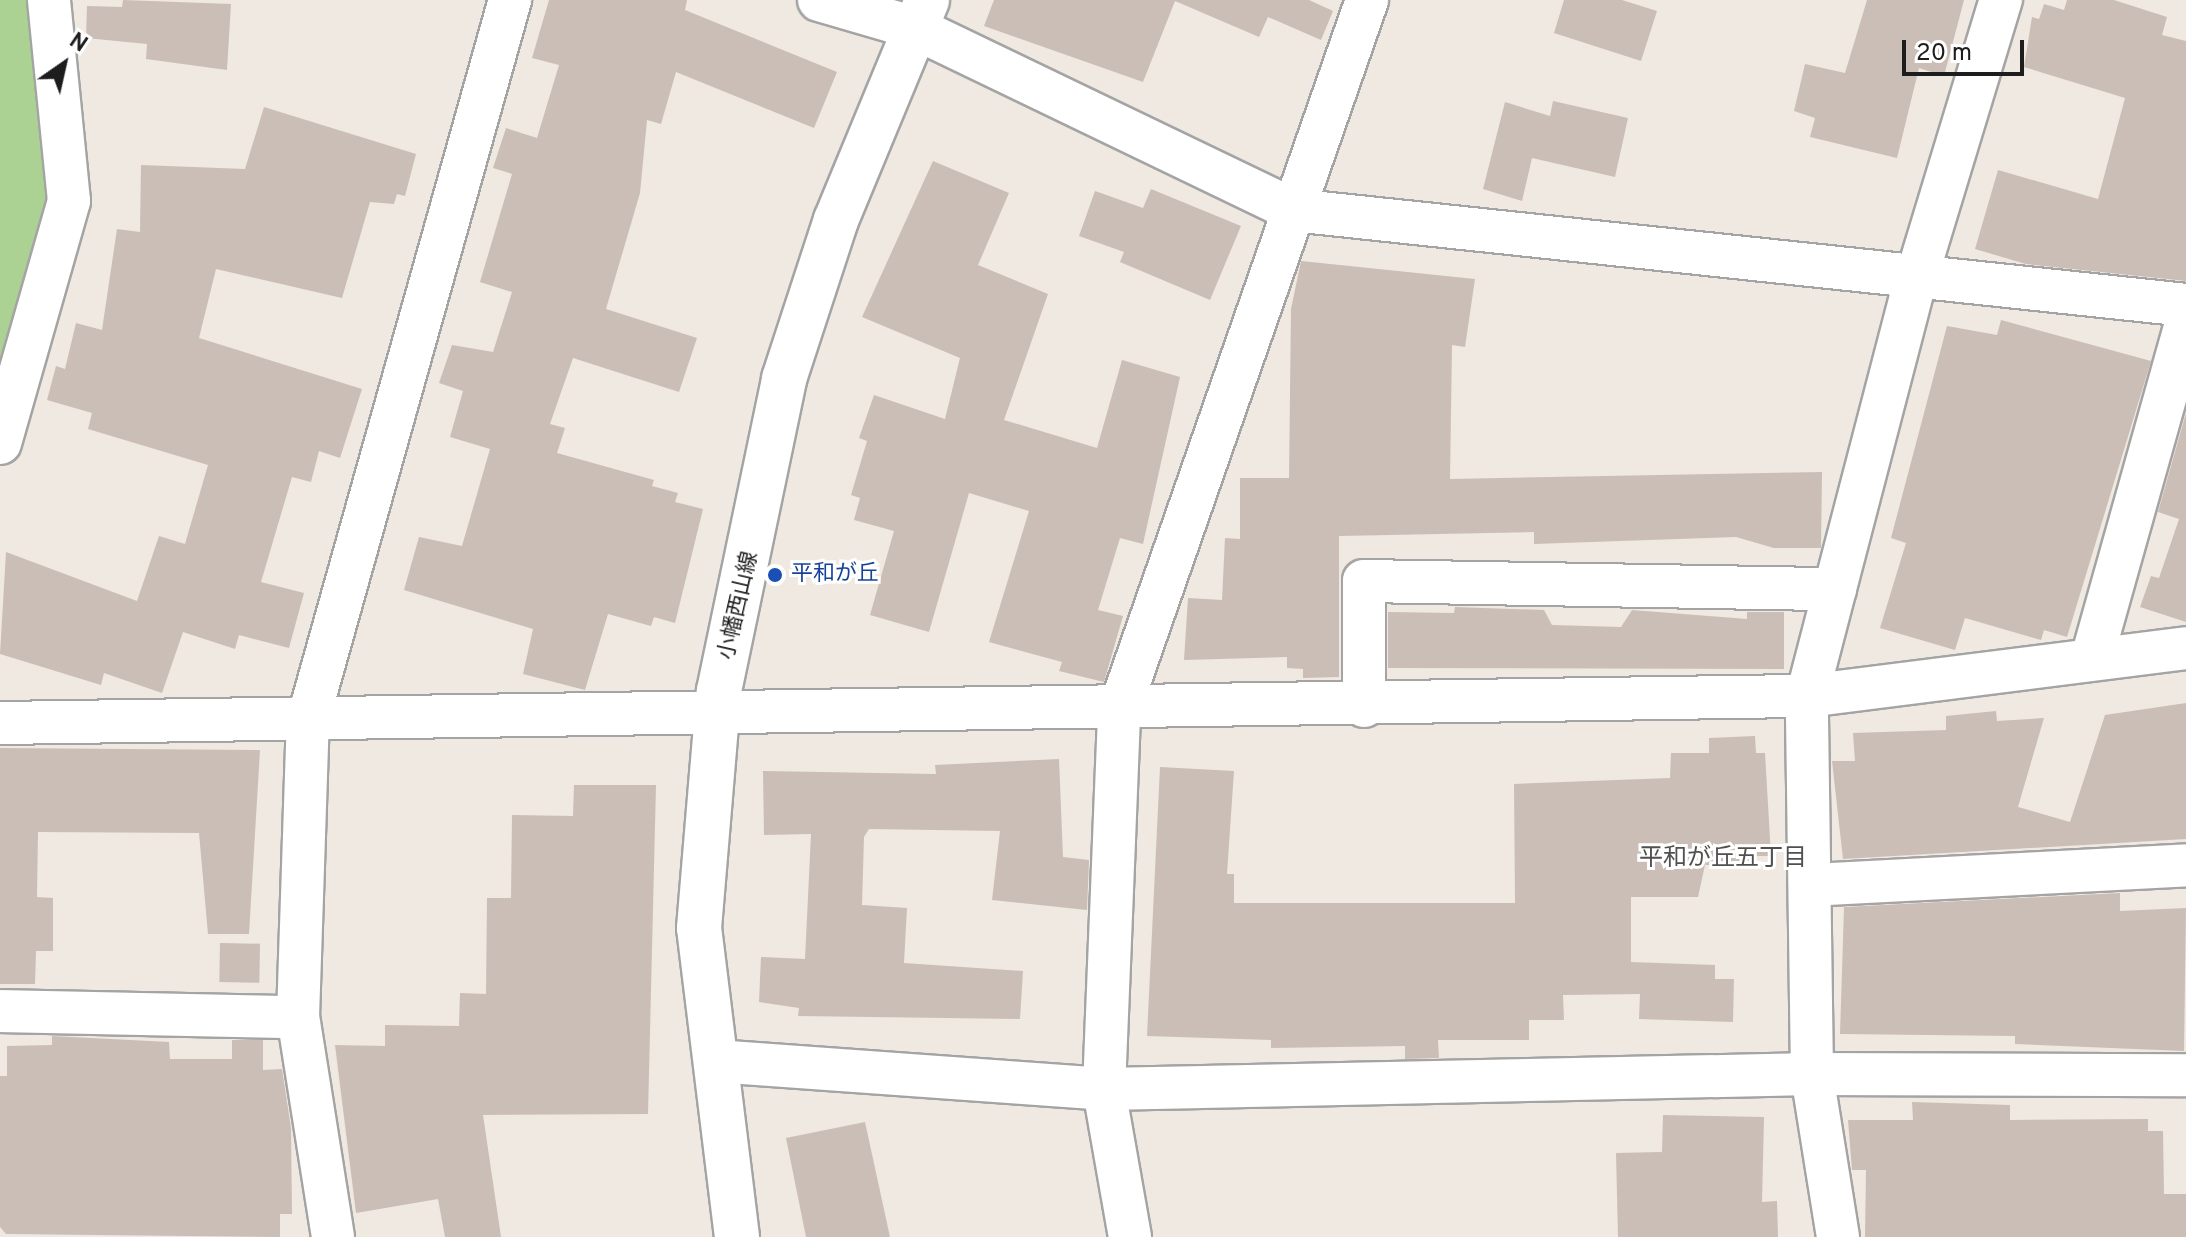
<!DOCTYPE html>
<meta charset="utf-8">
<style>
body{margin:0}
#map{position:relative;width:2186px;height:1237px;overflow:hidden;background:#efe9e1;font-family:Overpass,"Noto Sans JP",sans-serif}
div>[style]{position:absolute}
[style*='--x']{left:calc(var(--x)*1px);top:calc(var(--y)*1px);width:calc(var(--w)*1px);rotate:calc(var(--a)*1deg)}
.forest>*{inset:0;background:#abd292}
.building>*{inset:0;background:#cbbeb7;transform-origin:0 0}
.roads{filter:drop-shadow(2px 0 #a4a4a4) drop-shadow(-2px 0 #a4a4a4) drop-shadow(0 2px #a4a4a4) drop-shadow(0 -2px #a4a4a4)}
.minor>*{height:42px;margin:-21px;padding:0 21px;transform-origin:21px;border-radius:21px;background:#fff}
.tertiary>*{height:44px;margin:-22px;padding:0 22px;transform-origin:22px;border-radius:22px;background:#fff}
.dots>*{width:22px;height:22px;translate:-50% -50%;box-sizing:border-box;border:4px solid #fff;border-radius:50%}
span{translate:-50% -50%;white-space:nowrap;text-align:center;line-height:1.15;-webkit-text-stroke:6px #fff;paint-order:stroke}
.transit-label{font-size:22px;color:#164399}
.left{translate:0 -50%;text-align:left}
.street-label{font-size:22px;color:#1d1d1d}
.neighbourhood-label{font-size:24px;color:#505050}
.north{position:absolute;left:24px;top:24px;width:80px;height:80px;-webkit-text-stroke:6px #fff;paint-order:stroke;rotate:34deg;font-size:22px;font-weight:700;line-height:32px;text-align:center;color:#1d1d1d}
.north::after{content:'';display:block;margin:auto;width:28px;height:36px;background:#1d1d1d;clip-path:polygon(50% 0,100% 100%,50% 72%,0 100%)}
.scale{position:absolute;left:1902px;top:40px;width:122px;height:36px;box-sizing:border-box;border:4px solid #1d1d1d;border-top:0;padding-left:10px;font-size:24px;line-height:28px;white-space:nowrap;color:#1d1d1d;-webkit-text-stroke:6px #fff;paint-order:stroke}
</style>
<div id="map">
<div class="forest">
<i style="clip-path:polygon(0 0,32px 0,52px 204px,0 378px)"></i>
</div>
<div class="building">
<i style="clip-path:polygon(123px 0,231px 4px,227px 70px,146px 59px,147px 44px,86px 38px,87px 6px,122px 7px)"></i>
<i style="clip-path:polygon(549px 0,687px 0,685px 10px,837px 72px,814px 128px,676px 72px,661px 124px,647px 120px,640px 193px,606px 309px,697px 338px,679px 392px,573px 358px,550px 424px,565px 428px,557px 453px,654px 480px,652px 486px,678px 493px,675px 502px,703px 509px,675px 623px,654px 617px,651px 626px,608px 614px,585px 690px,523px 674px,533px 629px,404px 590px,419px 537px,462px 546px,490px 449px,450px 437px,463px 391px,439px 383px,452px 345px,493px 352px,512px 292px,480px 282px,512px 174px,493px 168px,506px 128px,537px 138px,559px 65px,532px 58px)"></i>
<i style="clip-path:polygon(994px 0,1309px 0,1333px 11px,1321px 40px,1268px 17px,1259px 37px,1175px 1px,1143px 82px,984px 26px)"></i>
<i style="clip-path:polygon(1564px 0,1622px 0,1657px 11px,1641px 61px,1554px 33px)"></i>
<i style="clip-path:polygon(1867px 0,1964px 0,1944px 76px,1919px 68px,1897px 158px,1810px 137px,1815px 118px,1794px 111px,1805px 64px,1845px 73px)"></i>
<i style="clip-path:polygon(2067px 0,2114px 0,2167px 17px,2162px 35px,2186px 41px,2186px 281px,2026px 264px,1975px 249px,1998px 170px,2098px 199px,2125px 98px,2024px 67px,2032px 17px,2039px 19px,2044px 4px,2064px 10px)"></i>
<i style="clip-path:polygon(1553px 101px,1628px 118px,1615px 177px,1532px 158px,1522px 201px,1483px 189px,1505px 102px,1550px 116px)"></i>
<i style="clip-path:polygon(264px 107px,416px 154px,405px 196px,397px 194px,394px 204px,370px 202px,342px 298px,216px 269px,199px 338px,362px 389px,340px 458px,319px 451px,311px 482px,292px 477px,261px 582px,304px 593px,289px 648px,239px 635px,235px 649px,183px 632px,162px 693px,104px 673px,101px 685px,0 654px,6px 552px,137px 601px,159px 536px,185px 544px,208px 465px,88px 429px,92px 413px,47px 400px,56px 366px,65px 369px,76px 323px,102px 330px,117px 229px,140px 232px,141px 165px,245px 169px)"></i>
<i style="clip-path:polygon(933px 161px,1009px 193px,978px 265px,1048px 294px,1004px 420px,1097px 448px,1122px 360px,1180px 377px,1143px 544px,1120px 538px,1098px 610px,1123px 616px,1104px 682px,1059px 671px,1062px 662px,989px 642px,1029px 511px,969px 493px,929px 632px,870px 615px,894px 531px,854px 520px,860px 498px,851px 495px,867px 441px,859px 438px,874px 395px,945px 419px,960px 358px,862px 317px)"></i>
<i style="clip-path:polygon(1151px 189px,1241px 226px,1210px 300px,1120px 262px,1124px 252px,1079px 236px,1095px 191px,1143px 208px)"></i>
<i style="clip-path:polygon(1301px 261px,1475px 279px,1465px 347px,1452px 345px,1450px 479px,1822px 472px,1821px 548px,1774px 548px,1736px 537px,1534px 544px,1534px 532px,1339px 536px,1339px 677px,1303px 678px,1303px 669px,1287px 668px,1287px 657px,1184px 660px,1188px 598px,1222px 600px,1225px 538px,1240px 539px,1240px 478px,1289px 478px,1291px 309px)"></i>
<i style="clip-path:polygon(2001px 320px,2151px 361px,2067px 637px,2044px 630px,2041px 640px,1965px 618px,1955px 650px,1880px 628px,1906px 543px,1891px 538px,1947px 326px,1997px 335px)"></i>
<i style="clip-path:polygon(2186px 413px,2186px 622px,2140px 607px,2151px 576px,2159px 578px,2179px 519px,2158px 512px)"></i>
<i style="clip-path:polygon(1455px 607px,1544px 610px,1552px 625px,1621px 627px,1632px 610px,1747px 619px,1747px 612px,1784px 612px,1784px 669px,1388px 668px,1388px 612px,1454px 613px)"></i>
<i style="clip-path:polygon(2186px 703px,2186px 839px,1843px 859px,1832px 761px,1855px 761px,1853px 733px,1946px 730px,1946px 716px,1996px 711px,1997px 721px,2044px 718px,2018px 807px,2070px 822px,2105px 715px)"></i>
<i style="clip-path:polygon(1755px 736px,1756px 753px,1765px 753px,1771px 856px,1756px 856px,1756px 866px,1705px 865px,1698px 897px,1631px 897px,1631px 962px,1715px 965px,1715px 979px,1734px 979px,1733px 1022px,1639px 1019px,1640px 994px,1563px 995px,1564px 1020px,1529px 1020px,1529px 1040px,1438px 1040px,1439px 1058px,1405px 1059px,1405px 1046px,1271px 1048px,1271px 1040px,1147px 1036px,1160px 767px,1234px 771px,1227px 874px,1234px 874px,1234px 903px,1515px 903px,1514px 784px,1670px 778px,1671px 753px,1709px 753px,1709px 738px)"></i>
<i style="clip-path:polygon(0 748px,260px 750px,249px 934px,208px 934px,199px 833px,38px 832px,37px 897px,53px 898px,53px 951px,36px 951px,35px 984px,0 984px)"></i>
<i style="clip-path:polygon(1059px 759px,1063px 857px,1089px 860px,1087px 910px,992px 900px,1000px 831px,869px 829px,864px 837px,862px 905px,907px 908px,904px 963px,1023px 971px,1020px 1019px,798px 1016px,799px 1008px,759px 1002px,761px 957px,805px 959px,811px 834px,764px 835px,763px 771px,936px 774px,935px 765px)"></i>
<i style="clip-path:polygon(574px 785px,656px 785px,648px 1114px,483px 1115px,501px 1237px,445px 1237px,438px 1199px,356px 1213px,335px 1045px,385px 1046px,385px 1025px,459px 1026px,460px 993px,486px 994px,487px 898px,511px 898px,512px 815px,573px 816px)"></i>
<i style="clip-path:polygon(2120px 893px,2120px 911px,2186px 908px,2184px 1051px,2015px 1044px,2015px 1036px,1840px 1034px,1844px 907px)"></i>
<i style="left:220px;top:943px;width:40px;height:39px;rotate:1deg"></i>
<i style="clip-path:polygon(52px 1036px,169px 1042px,170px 1059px,232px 1059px,232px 1040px,263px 1040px,263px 1070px,282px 1069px,291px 1128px,292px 1214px,280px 1214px,280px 1237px,6px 1234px,0 1227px,0 1076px,7px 1076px,7px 1046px,52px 1045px)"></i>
<i style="clip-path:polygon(1912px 1102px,2010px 1105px,2010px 1120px,2148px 1119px,2148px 1131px,2163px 1131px,2164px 1194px,2186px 1194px,2186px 1237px,1865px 1237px,1866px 1170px,1852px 1170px,1848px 1120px,1913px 1120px)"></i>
<i style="clip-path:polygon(1663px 1115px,1764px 1117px,1762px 1202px,1777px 1201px,1778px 1237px,1618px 1237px,1616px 1153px,1662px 1152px)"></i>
<i style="clip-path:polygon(865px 1122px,890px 1237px,806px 1237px,786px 1138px)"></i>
</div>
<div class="roads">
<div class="minor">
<i style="--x:819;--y:0;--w:100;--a:16.3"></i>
<i style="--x:915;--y:28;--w:420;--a:25.7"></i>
<i style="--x:1293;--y:210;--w:898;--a:6.07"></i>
<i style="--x:0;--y:443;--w:252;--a:-74.1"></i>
<i style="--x:69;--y:201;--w:202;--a:-95.7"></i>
<i style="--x:2092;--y:658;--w:347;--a:-74.3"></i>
<i style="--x:1364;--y:706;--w:125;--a:-90"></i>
<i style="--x:1364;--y:581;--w:471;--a:1"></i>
<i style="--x:0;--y:723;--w:1807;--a:-0.86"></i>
<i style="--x:1807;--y:696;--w:382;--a:-7.2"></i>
<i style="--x:1810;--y:885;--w:377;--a:-3"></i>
<i style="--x:0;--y:1011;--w:298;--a:1.2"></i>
<i style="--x:715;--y:1061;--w:390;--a:4.1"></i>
<i style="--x:1104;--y:1089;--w:708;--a:-1.21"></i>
<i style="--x:1812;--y:1074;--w:374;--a:0.2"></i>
<i style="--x:333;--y:1237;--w:223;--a:-99"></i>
<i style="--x:298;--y:1017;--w:297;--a:-88.1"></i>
<i style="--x:308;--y:720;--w:748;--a:-74.33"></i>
<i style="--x:1130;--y:1237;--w:150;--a:-100"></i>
<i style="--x:1104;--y:1089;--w:378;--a:-87.7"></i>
<i style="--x:1119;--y:711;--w:753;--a:-70.77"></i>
<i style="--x:1838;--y:1237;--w:165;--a:-99.1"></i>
<i style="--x:1812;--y:1074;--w:378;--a:-90.8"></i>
<i style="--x:1807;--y:696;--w:431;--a:-75.4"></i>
<i style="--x:1916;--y:279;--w:292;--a:-73.1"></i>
</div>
<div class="tertiary">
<i style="--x:737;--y:1237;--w:311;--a:-97"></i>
<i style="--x:699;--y:928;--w:238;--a:-85.2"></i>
<i style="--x:719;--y:691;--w:319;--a:-78.2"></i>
<i style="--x:784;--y:379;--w:167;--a:-71.9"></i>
<i style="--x:836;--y:220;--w:238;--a:-67.5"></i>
</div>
</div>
<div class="dots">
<i style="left:775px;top:575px;background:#1a4fb4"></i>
</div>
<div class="transit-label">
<span class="left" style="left:791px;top:575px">平和が丘</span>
</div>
<div class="street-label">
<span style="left:739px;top:606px;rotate:-77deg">小幡西山線</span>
</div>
<div class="neighbourhood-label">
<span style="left:1723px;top:860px">平和が丘五丁目</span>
</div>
<div class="north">N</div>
<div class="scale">20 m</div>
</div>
